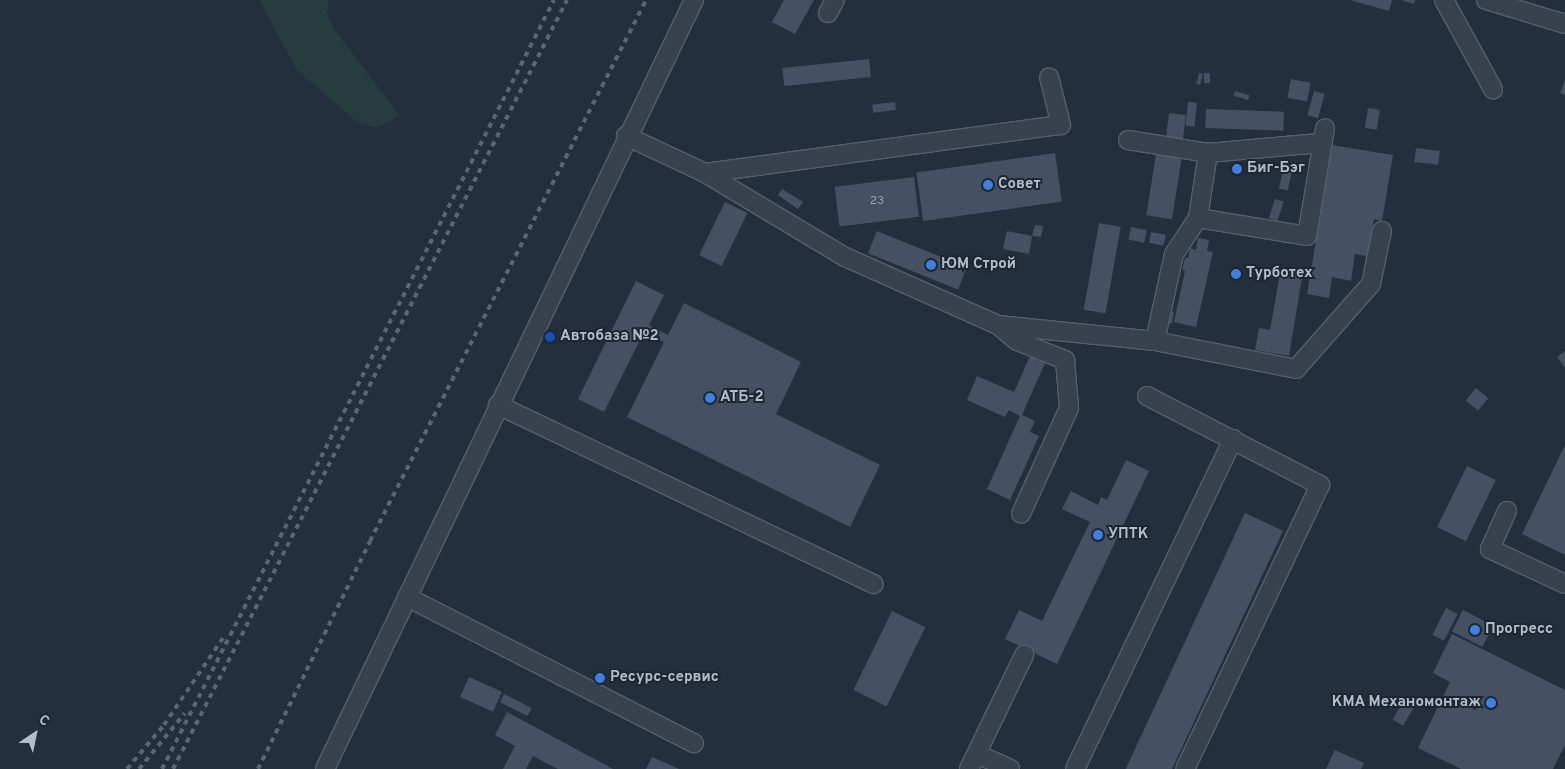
<!DOCTYPE html>
<meta charset="utf-8">
<style>
body{margin:0}
#map{position:relative;width:1565px;height:769px;overflow:hidden;background:#242f3e;font-family:Overpass,sans-serif}
div>[style]{position:absolute}
[style*='--x']{left:calc(var(--x)*1px);top:calc(var(--y)*1px);width:calc(var(--w)*1px);rotate:calc(var(--a)*1deg)}
.green>*{inset:0;background:#263c3f}
.building>*{inset:0;background:#455162;transform-origin:0 0}
.roads{filter:drop-shadow(1px 0 #565f6c) drop-shadow(-1px 0 #565f6c) drop-shadow(0 1px #565f6c) drop-shadow(0 -1px #565f6c)}
.minor>*{height:18px;margin:-9px;padding:0 9px;transform-origin:9px;border-radius:9px;background:#38414e}
.rail>*{height:4px;margin-top:-2px;transform-origin:0;background:repeating-linear-gradient(90deg,#5a6575 0 5px,transparent 0 10px)}
.dots>*{width:14px;height:14px;translate:-50% -50%;box-sizing:border-box;border:2px solid #1d2633;border-radius:50%}
span{translate:-50% -50%;white-space:nowrap;text-align:center;line-height:1.15;-webkit-text-stroke:4px #1d2633;paint-order:stroke}
.number-label{font-size:12px;color:#98a1af}
.number-label span{-webkit-text-stroke-width:0}
.poi-label{font-size:15px;color:#b4bcc9;font-weight:700}
.left{translate:0 -50%;text-align:left}
.right{translate:-100% -50%;text-align:right}
.north{position:absolute;left:10px;top:709px;width:50px;height:50px;-webkit-text-stroke:4px #1d2633;paint-order:stroke;rotate:34deg;font-size:14px;font-weight:700;line-height:20px;text-align:center;color:#b4bcc9}
.north::after{content:'';display:block;margin:auto;width:18px;height:22px;background:#b4bcc9;clip-path:polygon(50% 0,100% 100%,50% 72%,0 100%)}
</style>
<div id="map">
<div class="green">
<i style="clip-path:polygon(259px 0,329px 0,327px 13px,334px 29px,399px 115px,377px 128px,358px 123px,296px 69px)"></i>
</div>
<div class="building">
<i style="clip-path:polygon(784px 0,814px 0,795px 34px,772px 22px)"></i>
<i style="clip-path:polygon(1350px 0,1392px 0,1389px 11px)"></i>
<i style="clip-path:polygon(1401px 0,1415px 0,1414px 4px)"></i>
<i style="left:869px;top:59px;width:18px;height:87px;rotate:84deg"></i>
<i style="left:1199px;top:73px;width:4px;height:11px;rotate:14deg"></i>
<i style="left:1204px;top:73px;width:6px;height:10px"></i>
<i style="left:1291px;top:79px;width:20px;height:19px;rotate:11deg"></i>
<i style="clip-path:polygon(1565px 80px,1565px 95px,1560px 93px)"></i>
<i style="left:1235px;top:91px;width:15px;height:5px;rotate:16deg"></i>
<i style="left:1314px;top:91px;width:11px;height:25px;rotate:15deg"></i>
<i style="left:895px;top:102px;width:8px;height:23px;rotate:83deg"></i>
<i style="left:1188px;top:102px;width:9px;height:24px;rotate:6deg"></i>
<i style="left:1368px;top:108px;width:12px;height:20px;rotate:9deg"></i>
<i style="left:1206px;top:109px;width:78px;height:19px;rotate:2deg"></i>
<i style="left:1169px;top:113px;width:17px;height:26px;rotate:7deg"></i>
<i style="clip-path:polygon(1332px 145px,1393px 155px,1382px 221px,1374px 219px,1367px 256px,1355px 254px,1351px 281px,1332px 277px,1329px 298px,1307px 294px)"></i>
<i style="left:1416px;top:148px;width:24px;height:14px;rotate:7deg"></i>
<i style="left:1055px;top:153px;width:49px;height:140px;rotate:82deg"></i>
<i style="left:1156px;top:154px;width:26px;height:62px;rotate:9deg"></i>
<i style="left:1284px;top:166px;width:9px;height:23px;rotate:13deg"></i>
<i style="left:914px;top:177px;width:40px;height:80px;rotate:83deg"></i>
<i style="clip-path:polygon(782px 189px,803px 202px,798px 209px,778px 195px)"></i>
<i style="left:1275px;top:199px;width:9px;height:20px;rotate:18deg"></i>
<i style="left:725px;top:202px;width:25px;height:59px;rotate:26deg"></i>
<i style="left:1099px;top:223px;width:22px;height:88px;rotate:10deg"></i>
<i style="clip-path:polygon(1035px 225px,1043px 226px,1041px 237px,1032px 236px,1029px 254px,1003px 249px,1007px 231px,1032px 236px)"></i>
<i style="left:1131px;top:227px;width:16px;height:13px;rotate:11deg"></i>
<i style="left:877px;top:231px;width:97px;height:24px;rotate:22deg"></i>
<i style="left:1151px;top:232px;width:15px;height:11px;rotate:11deg"></i>
<i style="clip-path:polygon(1198px 238px,1209px 240px,1207px 251px,1213px 252px,1196px 327px,1174px 322px,1185px 271px,1182px 270px,1185px 258px,1188px 258px,1190px 248px,1196px 250px)"></i>
<i style="clip-path:polygon(1281px 268px,1303px 272px,1289px 356px,1255px 350px,1259px 328px,1270px 330px)"></i>
<i style="clip-path:polygon(636px 281px,664px 295px,649px 325px,668px 335px,684px 303px,801px 362px,776px 414px,880px 465px,850px 527px,627px 417px,664px 342px,644px 332px,604px 412px,578px 399px)"></i>
<i style="left:1168px;top:311px;width:6px;height:12px;rotate:9deg"></i>
<i style="clip-path:polygon(1565px 351px,1565px 368px,1557px 357px)"></i>
<i style="clip-path:polygon(1030px 356px,1045px 363px,1022px 415px,1035px 421px,1030px 432px,1039px 436px,1010px 500px,987px 489px,1020px 416px,1009px 410px,1005px 417px,967px 400px,977px 376px,1014px 392px)"></i>
<i style="left:1476px;top:388px;width:16px;height:16px;rotate:40deg"></i>
<i style="clip-path:polygon(1565px 445px,1565px 555px,1522px 534px)"></i>
<i style="clip-path:polygon(1126px 460px,1149px 471px,1057px 664px,1005px 639px,1019px 610px,1042px 621px,1090px 522px,1062px 509px,1071px 491px,1098px 505px,1101px 497px,1107px 500px)"></i>
<i style="left:1467px;top:466px;width:32px;height:68px;rotate:26deg"></i>
<i style="left:1245px;top:513px;width:42px;height:284px;rotate:25deg"></i>
<i style="left:1446px;top:608px;width:13px;height:30px;rotate:27deg"></i>
<i style="left:1463px;top:610px;width:34px;height:24px;rotate:27deg"></i>
<i style="left:892px;top:611px;width:37px;height:88px;rotate:26deg"></i>
<i style="clip-path:polygon(1452px 634px,1565px 690px,1565px 745px,1553px 769px,1461px 769px,1418px 748px,1450px 682px,1433px 673px)"></i>
<i style="left:469px;top:677px;width:36px;height:22px;rotate:24deg"></i>
<i style="left:504px;top:694px;width:31px;height:9px;rotate:27deg"></i>
<i style="left:1405px;top:699px;width:12px;height:24px;rotate:31deg"></i>
<i style="clip-path:polygon(507px 712px,613px 769px,558px 769px,533px 756px,526px 769px,503px 769px,515px 746px,495px 735px)"></i>
<i style="clip-path:polygon(1335px 750px,1364px 763px,1361px 769px,1326px 769px)"></i>
<i style="clip-path:polygon(652px 757px,679px 769px,646px 769px)"></i>
</div>
<div class="roads">
<div class="minor">
<i style="--x:1444;--y:0;--w:102;--a:61.2"></i>
<i style="--x:1486;--y:0;--w:83;--a:16.9"></i>
<i style="--x:828;--y:13;--w:15;--a:-62"></i>
<i style="--x:626;--y:136;--w:87;--a:25.1"></i>
<i style="--x:705;--y:173;--w:163;--a:31"></i>
<i style="--x:845;--y:257;--w:167;--a:24"></i>
<i style="--x:998;--y:325;--w:158;--a:5.8"></i>
<i style="--x:1155;--y:341;--w:144;--a:11.2"></i>
<i style="--x:1296;--y:369;--w:113;--a:-48.6"></i>
<i style="--x:1371;--y:284;--w:54;--a:-78.3"></i>
<i style="--x:1128;--y:140;--w:81;--a:9.2"></i>
<i style="--x:705;--y:173;--w:359;--a:-7.7"></i>
<i style="--x:1061;--y:125;--w:49;--a:-104"></i>
<i style="--x:1198;--y:218;--w:66;--a:-81.3"></i>
<i style="--x:1208;--y:153;--w:112;--a:-5.1"></i>
<i style="--x:998;--y:325;--w:25;--a:40"></i>
<i style="--x:1017;--y:341;--w:52;--a:21.6"></i>
<i style="--x:1065;--y:360;--w:48;--a:85.2"></i>
<i style="--x:1069;--y:408;--w:116;--a:114.4"></i>
<i style="--x:1155;--y:341;--w:89;--a:-77.7"></i>
<i style="--x:1174;--y:254;--w:43;--a:-56.3"></i>
<i style="--x:1198;--y:218;--w:110;--a:9.4"></i>
<i style="--x:1307;--y:236;--w:109;--a:-80.5"></i>
<i style="--x:1147;--y:396;--w:195;--a:27.2"></i>
<i style="--x:1320;--y:485;--w:314;--a:115.4"></i>
<i style="--x:498;--y:405;--w:416;--a:25.5"></i>
<i style="--x:1507;--y:511;--w:42;--a:114.1"></i>
<i style="--x:1490;--y:549;--w:83;--a:25"></i>
<i style="--x:407;--y:597;--w:322;--a:27"></i>
<i style="--x:977;--y:754;--w:36;--a:24"></i>
<i style="--x:325;--y:769;--w:853;--a:-64.37"></i>
<i style="--x:969;--y:769;--w:127;--a:-64.2"></i>
<i style="--x:1075;--y:769;--w:366;--a:-64.4"></i>
</div>
</div>
<div class="rail">
<i style="--x:127;--y:769;--w:57;--a:-49.9"></i>
<i style="--x:164;--y:725;--w:105;--a:-55.9"></i>
<i style="--x:139;--y:769;--w:72;--a:-50.6"></i>
<i style="--x:162;--y:769;--w:863;--a:-62.99"></i>
<i style="--x:173;--y:769;--w:864;--a:-62.87"></i>
<i style="--x:258;--y:769;--w:254;--a:-63.8"></i>
<i style="--x:370;--y:541;--w:607;--a:-62.97"></i>
</div>
<div class="dots">
<i style="left:1237px;top:169px;background:#3f7fe0"></i>
<i style="left:988px;top:185px;background:#3f7fe0"></i>
<i style="left:931px;top:265px;background:#3f7fe0"></i>
<i style="left:1236px;top:274px;background:#3f7fe0"></i>
<i style="left:550px;top:337px;background:#1a4fb4"></i>
<i style="left:710px;top:398px;background:#3f7fe0"></i>
<i style="left:1098px;top:535px;background:#3f7fe0"></i>
<i style="left:1475px;top:630px;background:#3f7fe0"></i>
<i style="left:600px;top:678px;background:#3f7fe0"></i>
<i style="left:1491px;top:703px;background:#3f7fe0"></i>
</div>
<div class="number-label">
<span style="left:877px;top:202px">23</span>
</div>
<div class="poi-label">
<span class="left" style="left:1247px;top:169px">Биг-Бэг</span>
<span class="left" style="left:998px;top:185px">Совет</span>
<span class="left" style="left:941px;top:265px">ЮМ Строй</span>
<span class="left" style="left:1246px;top:274px">Турботех</span>
<span class="left" style="left:560px;top:337px">Автобаза №2</span>
<span class="left" style="left:720px;top:398px">АТБ-2</span>
<span class="left" style="left:1108px;top:535px">УПТК</span>
<span class="left" style="left:1485px;top:630px">Прогресс</span>
<span class="left" style="left:610px;top:678px">Ресурс-сервис</span>
<span class="right" style="left:1481px;top:703px">КМА Механомонтаж</span>
</div>
<div class="north">С</div>
</div>
